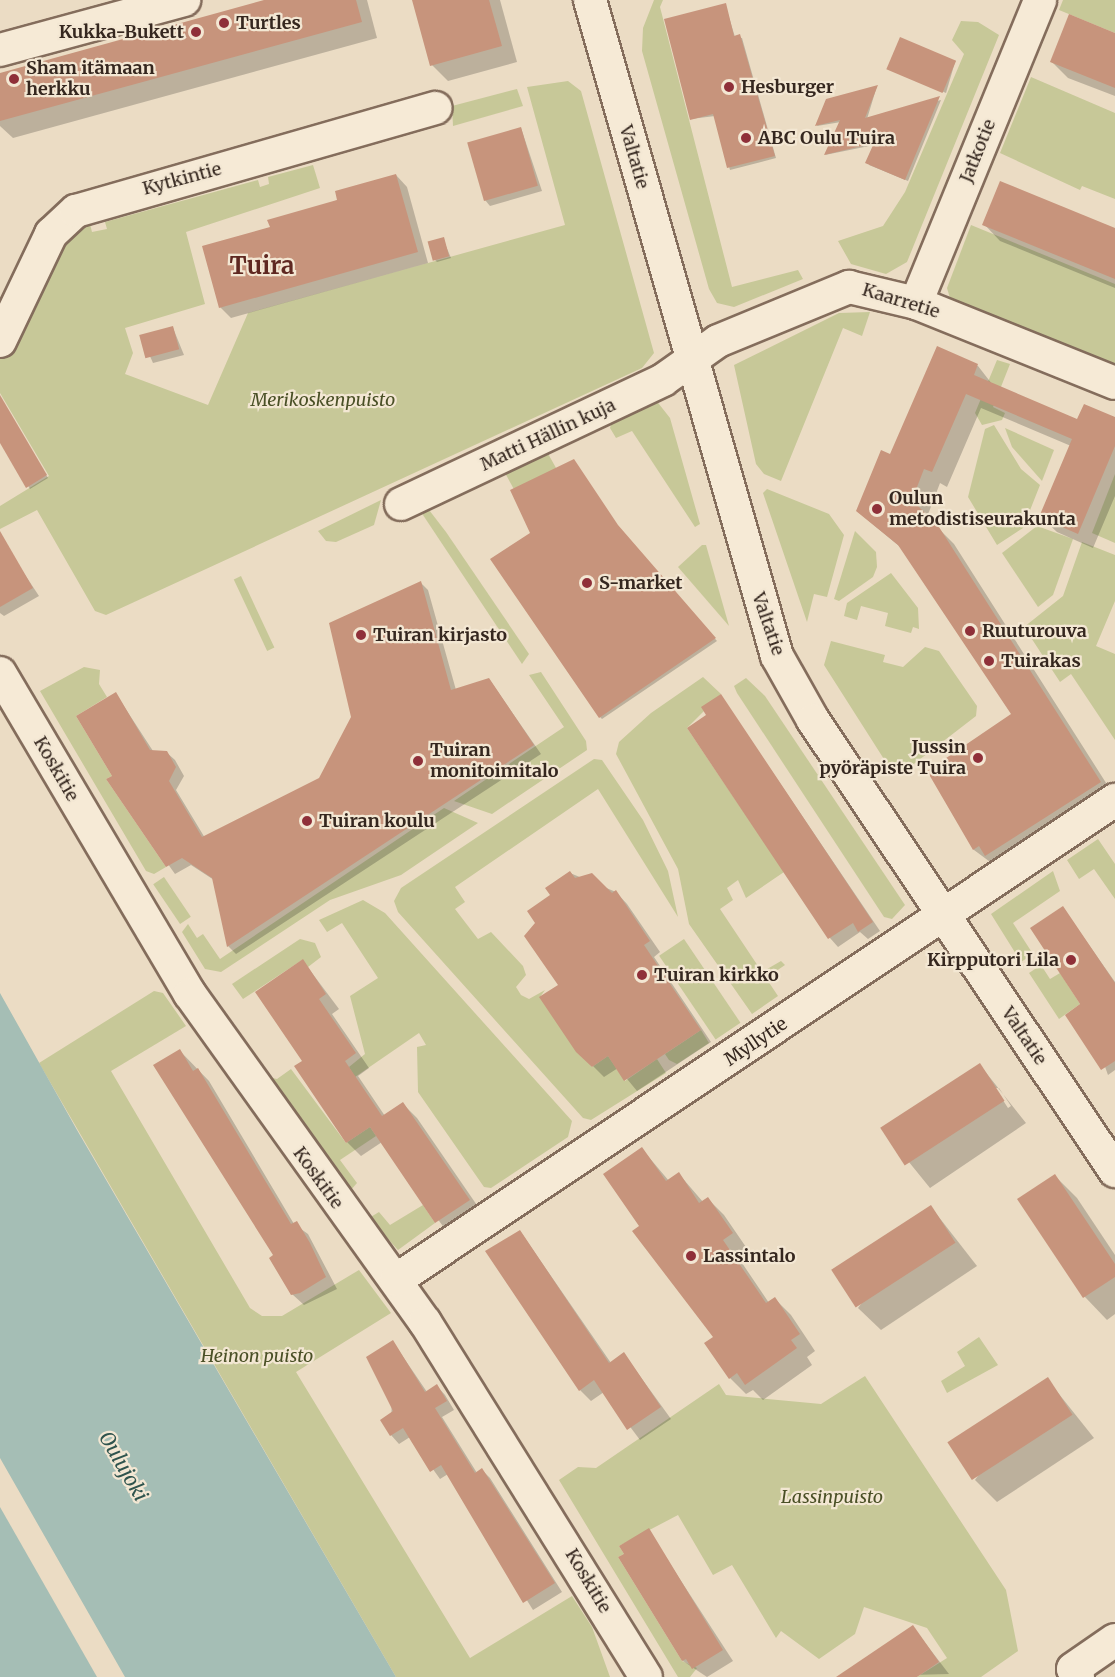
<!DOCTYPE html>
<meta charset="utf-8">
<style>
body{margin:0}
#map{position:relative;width:1115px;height:1677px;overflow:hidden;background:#ebdcc4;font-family:Merriweather,serif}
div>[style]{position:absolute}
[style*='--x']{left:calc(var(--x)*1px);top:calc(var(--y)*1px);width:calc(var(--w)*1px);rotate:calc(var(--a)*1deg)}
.green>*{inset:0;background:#c7c898;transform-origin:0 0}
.water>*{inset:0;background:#a5beb5}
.shadow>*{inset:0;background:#0003}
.building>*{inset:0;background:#c7947c;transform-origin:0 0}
.roads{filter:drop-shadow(2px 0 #846d5c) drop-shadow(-2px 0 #846d5c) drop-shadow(0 2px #846d5c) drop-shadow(0 -2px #846d5c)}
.minor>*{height:32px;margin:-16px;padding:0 16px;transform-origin:16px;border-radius:16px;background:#f6ead6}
.dots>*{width:16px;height:16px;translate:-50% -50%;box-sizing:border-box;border:3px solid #f3e7d3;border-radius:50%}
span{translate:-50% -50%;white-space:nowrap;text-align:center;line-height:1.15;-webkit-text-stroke:4.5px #f3e7d3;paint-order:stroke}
.poi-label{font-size:18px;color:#35271f;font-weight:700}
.left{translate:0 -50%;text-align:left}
.right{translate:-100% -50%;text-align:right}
.street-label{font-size:18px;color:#35271f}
.park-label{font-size:18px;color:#4a5026;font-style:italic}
.water-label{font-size:20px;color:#2f544e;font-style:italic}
.district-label{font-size:24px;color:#5f2821;font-weight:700}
</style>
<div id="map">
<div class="green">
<i style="clip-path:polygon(654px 0,663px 0,660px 7px,732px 287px,798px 270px,803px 279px,734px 307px,717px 303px,709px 289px,642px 51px,643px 28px)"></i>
<i style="clip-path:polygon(1063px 0,1115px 0,1115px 33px,1059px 10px)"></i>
<i style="clip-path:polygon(961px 21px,978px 22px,999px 35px,907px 262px,886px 274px,851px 264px,838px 241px,883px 226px,905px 192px,964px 54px,952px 40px)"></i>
<i style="clip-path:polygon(1031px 77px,1115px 113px,1115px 199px,1082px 186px,1080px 190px,1000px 153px)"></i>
<i style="clip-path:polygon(568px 81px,581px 91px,654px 353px,642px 368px,106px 615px,95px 611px,37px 510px,0 529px,0 506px,49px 476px,0 393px,0 358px,50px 253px,88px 216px,92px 232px,107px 229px,105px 222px,258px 180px,260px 187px,269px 184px,268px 177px,313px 165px,320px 188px,186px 232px,205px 304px,125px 328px,133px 353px,125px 374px,208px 405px,248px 313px,565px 225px,527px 87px)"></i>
<i style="clip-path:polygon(517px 89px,523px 106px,453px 126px,452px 106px)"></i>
<i style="clip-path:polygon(971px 225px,1115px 284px,1115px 369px,952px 305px,947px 288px)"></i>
<i style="clip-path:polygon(870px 312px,862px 336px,843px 328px,781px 481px,764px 474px,756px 464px,734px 365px,839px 313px)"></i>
<i style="clip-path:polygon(997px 360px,1010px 364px,993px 407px,1005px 413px,1002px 420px,982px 425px,975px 413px)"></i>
<i style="clip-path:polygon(655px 399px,670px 418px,700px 524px,695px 527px,632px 431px,616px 438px,610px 428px,613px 418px)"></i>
<i style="clip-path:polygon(994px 425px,1021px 469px,1040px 485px,1023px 528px,997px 545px,968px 497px,985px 429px)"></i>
<i style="clip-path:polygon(1005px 428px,1054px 450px,1042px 481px,1012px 447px)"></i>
<i style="left:546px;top:450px;width:21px;height:47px;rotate:61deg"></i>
<i style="clip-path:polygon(1115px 474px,1115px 543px,1092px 533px)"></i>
<i style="clip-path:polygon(767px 489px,829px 514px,844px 535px,827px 597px,814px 594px,807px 622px,763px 493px)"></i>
<i style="clip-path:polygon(381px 500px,374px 525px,336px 542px,326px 541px,318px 531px)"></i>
<i style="clip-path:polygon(417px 506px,426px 506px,446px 532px,529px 654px,522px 664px)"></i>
<i style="clip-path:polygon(1037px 526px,1073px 539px,1053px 595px,1038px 607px,1002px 553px)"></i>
<i style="clip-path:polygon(855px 531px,876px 552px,877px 567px,873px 577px,839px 601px,834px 599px)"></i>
<i style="clip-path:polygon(1082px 542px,1115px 555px,1115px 601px,1096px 646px,1115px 654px,1115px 740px,1071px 674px,1060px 682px,1024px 627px,1063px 596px)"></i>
<i style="clip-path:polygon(702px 545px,706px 545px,729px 626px,678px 567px)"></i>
<i style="clip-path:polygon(891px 573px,918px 608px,919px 629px,913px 627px,911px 633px,885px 626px,888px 613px,861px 606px,857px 620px,844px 616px,847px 603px)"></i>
<i style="left:241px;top:576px;width:79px;height:8px;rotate:65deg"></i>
<i style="clip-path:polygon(831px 641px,885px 655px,883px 662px,903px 667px,925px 647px,939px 651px,977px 706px,976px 716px,906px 770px,889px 767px,824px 665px)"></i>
<i style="clip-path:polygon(84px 667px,100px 670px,99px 684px,107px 697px,76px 716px,112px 776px,106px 779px,166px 867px,154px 874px,146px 871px,40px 691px)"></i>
<i style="clip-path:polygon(541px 672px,586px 741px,587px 750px,492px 814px,454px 801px,564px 727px,529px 675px)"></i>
<i style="clip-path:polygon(703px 677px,721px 694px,687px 728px,784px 872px,746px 898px,738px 880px,727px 888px,733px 900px,720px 909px,762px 972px,781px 961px,785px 965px,766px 978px,778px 996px,752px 1014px,689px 924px,678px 869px,616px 754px,619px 742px,651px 713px)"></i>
<i style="clip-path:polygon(746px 678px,765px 696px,905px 905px,892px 919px,884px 917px,737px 693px,734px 686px)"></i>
<i style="clip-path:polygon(594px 759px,602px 760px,643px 820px,668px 871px,678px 917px,598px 789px,455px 887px,465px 902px,455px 909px,478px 939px,491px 932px,523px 966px,526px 975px,516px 987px,521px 995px,529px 999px,545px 990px,540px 997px,592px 1067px,608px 1056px,625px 1081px,657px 1059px,666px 1073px,591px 1120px,583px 1118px,398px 912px,394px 901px,401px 888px)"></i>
<i style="clip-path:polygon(444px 808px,478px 823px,401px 875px,330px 900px,221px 972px,205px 969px,182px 932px,188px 924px,197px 938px,203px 934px,220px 959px)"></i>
<i style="clip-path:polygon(1098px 839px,1115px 864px,1115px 899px,1094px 869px,1079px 879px,1067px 860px)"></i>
<i style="clip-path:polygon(1053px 871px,1060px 891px,1013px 923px,1033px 954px,1021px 962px,991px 914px)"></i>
<i style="left:164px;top:877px;width:48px;height:13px;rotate:56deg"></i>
<i style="clip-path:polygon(363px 900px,385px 913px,572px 1121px,568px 1137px,491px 1188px,484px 1187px,418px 1092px,417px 1047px,426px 1045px,419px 1033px,355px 1077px,349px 1067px,365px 1054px,350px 996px,378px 978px,342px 923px,327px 932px,319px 920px)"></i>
<i style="clip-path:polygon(300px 939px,315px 943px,321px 957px,308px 967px,302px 960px,243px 999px,232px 984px)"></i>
<i style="left:684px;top:939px;width:101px;height:30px;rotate:56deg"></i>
<i style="clip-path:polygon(1041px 965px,1050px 979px,1060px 973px,1080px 1004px,1059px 1019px,1029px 973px)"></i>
<i style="clip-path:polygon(154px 991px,163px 993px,186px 1026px,111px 1071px,250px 1308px,262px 1316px,282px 1316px,359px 1270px,391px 1313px,296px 1372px,470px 1658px,572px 1596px,592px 1627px,610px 1677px,396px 1677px,39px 1063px)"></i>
<i style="clip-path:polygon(701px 1030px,709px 1043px,677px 1064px,669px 1060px,665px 1054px)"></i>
<i style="clip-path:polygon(291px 1069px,346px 1143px,370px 1127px,376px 1136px,340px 1160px,357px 1183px,350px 1191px,268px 1077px,277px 1079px)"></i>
<i style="clip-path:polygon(423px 1205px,435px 1223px,398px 1250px,369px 1218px,379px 1212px,390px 1225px)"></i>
<i style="clip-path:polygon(979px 1337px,998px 1365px,947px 1393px,941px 1381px,965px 1366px,957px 1352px)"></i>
<i style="clip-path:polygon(865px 1376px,1006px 1590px,1018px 1651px,981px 1677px,917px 1677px,947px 1658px,927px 1628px,864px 1607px,855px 1634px,819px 1659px,781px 1631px,776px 1638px,732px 1565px,713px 1575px,678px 1515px,619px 1546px,624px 1554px,618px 1557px,682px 1661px,697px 1668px,690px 1677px,678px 1677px,559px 1480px,578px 1467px,596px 1468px,719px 1384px,726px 1395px,821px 1404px)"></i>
</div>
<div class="water">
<i style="clip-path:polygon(0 993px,77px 1130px,396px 1677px,125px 1677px,0 1458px)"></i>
<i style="clip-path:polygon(0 1507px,97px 1677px,0 1677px)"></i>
</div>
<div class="shadow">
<i style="clip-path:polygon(269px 0,367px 0,377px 38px,13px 138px,0 126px,0 75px)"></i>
<i style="clip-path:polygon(413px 0,500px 0,517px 62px,448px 81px,432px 65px)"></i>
<i style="clip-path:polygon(725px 4px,735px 37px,742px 38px,776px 158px,730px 170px,715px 116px,691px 119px)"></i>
<i style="clip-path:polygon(1115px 34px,1115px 96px,1068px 78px,1051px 61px)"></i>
<i style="clip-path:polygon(955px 62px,946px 93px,889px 68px)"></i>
<i style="clip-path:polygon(877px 86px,867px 119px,941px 100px,908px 181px,869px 165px,874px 145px,825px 155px,841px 122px,817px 126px,827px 100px)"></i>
<i style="clip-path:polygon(521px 128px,542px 191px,490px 206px,485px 200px)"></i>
<i style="clip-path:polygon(396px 175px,407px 187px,428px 263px,231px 318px,220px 307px,272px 228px)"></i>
<i style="clip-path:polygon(984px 224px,1115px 230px,1115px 288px,1000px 241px)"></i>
<i style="clip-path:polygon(443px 239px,451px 258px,437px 262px,435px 260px)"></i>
<i style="clip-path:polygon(173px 328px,184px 355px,153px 363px,141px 336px)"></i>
<i style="clip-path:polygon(938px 348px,978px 366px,992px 384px,1078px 421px,1115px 419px,1115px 496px,1093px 548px,1057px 532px,1041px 517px,1071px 446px,981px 408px,947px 487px,940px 483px,927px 517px,954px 544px,1115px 797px,1001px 870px,974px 850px,929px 772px,1013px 715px,905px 551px,857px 511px,891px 456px)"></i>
<i style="clip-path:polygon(0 400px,48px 478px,30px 489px,0 440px)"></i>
<i style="clip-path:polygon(620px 529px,717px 641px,602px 719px,600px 717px)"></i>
<i style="clip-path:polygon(0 537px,39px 596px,4px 616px,0 613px)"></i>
<i style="clip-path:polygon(421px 583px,428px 590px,456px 690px,489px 679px,541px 754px,236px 954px,228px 946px,214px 880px,191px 865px,175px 874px,108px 780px,114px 776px,116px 694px,153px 751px,166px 752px,175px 760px,184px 776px,176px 790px,205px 838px,320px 779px)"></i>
<i style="clip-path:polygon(721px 696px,880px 931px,868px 939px,860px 932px,838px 947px,830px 938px,689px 728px,708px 715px)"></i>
<i style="clip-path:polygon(570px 873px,616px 892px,627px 904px,660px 952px,654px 957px,711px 1042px,637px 1091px,618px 1068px,604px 1077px,593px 1066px,537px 923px)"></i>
<i style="clip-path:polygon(1063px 908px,1115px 982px,1115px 1070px,1108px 1075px,1083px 1005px)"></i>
<i style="clip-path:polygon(303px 961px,339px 1009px,332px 1014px,369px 1068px,358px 1076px,385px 1116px,403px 1104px,417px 1118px,483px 1214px,450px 1236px,382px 1142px,361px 1156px,347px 1142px,296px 1067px,304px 1062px)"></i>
<i style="clip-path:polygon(180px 1051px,209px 1081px,294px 1224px,308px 1234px,337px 1289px,304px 1305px,292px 1294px)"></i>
<i style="clip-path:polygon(evenodd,980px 1065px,1026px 1123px,930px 1188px,883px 1130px,980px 1065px,995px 1088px,999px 1088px,1011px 1106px,1008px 1108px,995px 1088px)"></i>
<i style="clip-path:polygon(642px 1149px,669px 1181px,679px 1174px,703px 1202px,708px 1199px,724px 1215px,748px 1250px,738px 1257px,769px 1303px,775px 1299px,791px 1315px,815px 1351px,807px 1357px,812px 1365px,763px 1400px,753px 1390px,746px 1394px,730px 1378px,715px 1337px,641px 1227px)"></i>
<i style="clip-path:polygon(1055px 1176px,1077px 1198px,1115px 1255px,1115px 1314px,1107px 1320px,1085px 1297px,1019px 1199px)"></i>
<i style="clip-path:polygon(931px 1207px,977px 1266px,881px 1330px,858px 1308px)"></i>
<i style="clip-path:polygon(520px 1231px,611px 1363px,624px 1354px,671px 1419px,640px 1440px,604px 1392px,591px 1401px,580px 1390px)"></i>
<i style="clip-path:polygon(393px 1342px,427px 1392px,437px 1386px,445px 1395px,454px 1410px,442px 1417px,477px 1473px,482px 1470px,490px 1478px,562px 1592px,533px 1610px,448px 1474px,440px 1479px,410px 1437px,399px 1444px,391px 1435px)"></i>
<i style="clip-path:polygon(1047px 1379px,1094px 1438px,997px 1502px,975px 1480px)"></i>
<i style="clip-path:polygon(648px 1530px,733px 1661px,707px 1677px,683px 1661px,620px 1558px)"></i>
<i style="clip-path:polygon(913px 1627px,949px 1674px,838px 1677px)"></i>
</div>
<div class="building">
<i style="clip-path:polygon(264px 0,356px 0,362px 22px,0 121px,0 73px)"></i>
<i style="clip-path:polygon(412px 0,489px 0,502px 46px,430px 66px)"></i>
<i style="clip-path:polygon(726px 3px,734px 36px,740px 34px,775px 156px,727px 168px,713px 114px,690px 120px,664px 19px)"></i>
<i style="clip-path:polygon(1069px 14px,1115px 33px,1115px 88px,1050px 62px)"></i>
<i style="left:900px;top:37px;width:61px;height:35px;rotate:23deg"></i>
<i style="clip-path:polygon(878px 85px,865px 118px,940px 96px,905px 180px,865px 163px,874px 143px,824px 155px,840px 120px,815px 126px,826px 99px)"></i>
<i style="left:521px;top:127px;width:61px;height:56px;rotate:74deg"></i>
<i style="clip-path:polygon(396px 174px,418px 252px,219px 308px,202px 246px,270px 227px,267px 220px,337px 200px,335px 191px)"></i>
<i style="clip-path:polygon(1000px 181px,1115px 228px,1115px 279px,982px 225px)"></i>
<i style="left:444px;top:237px;width:20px;height:17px;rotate:75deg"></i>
<i style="left:173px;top:326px;width:24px;height:35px;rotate:75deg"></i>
<i style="clip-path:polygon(937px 346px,978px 364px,974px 375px,1077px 419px,1084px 404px,1115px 417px,1115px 446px,1078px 534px,1039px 517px,1072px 439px,966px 394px,932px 472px,924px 469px,912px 500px,939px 527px,1101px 782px,985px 856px,979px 846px,973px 850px,927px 771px,1011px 714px,898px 545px,856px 511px,881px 450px,890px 454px)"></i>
<i style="clip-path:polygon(0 395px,47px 475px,26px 488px,0 443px)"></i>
<i style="clip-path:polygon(574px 459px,618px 525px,716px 638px,599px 718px,490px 559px,530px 533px,510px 490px)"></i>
<i style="clip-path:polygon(0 531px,33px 588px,0 607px)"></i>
<i style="clip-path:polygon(421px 581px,451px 690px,489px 678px,534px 745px,227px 947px,212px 878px,182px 858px,166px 867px,106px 779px,112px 776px,76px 716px,116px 692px,150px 750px,167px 751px,176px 767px,169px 781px,202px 837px,319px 778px,351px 717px,329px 623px)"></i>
<i style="clip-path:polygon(721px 694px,873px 922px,858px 932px,853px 923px,828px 939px,687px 728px,706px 715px,701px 707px)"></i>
<i style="clip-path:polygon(570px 871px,575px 878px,592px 873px,612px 893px,616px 890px,650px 941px,644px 945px,701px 1030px,624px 1081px,608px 1056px,592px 1067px,576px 1052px,539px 997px,558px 985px,524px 936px,535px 923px,527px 911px,550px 895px,545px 888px)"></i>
<i style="clip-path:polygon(1063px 906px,1115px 983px,1115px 1061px,1101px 1070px,1065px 1015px,1080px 1004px,1030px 928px)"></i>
<i style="clip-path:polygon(303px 959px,326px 994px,319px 999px,356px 1053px,345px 1061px,382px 1116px,403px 1102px,470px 1200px,435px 1223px,370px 1127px,346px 1143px,294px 1066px,302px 1061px,255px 992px)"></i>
<i style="clip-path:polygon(180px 1049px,193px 1071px,198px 1068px,291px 1224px,297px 1221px,310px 1243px,326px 1277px,300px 1293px,291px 1295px,269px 1258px,273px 1255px,153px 1065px)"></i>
<i style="left:980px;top:1063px;width:45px;height:119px;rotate:57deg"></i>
<i style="clip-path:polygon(642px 1147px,666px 1181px,679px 1172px,699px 1203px,708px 1197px,733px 1233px,723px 1240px,766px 1303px,775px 1297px,800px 1334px,791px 1340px,797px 1348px,745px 1385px,737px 1373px,729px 1379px,704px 1343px,713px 1337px,632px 1231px,639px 1226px,603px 1174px)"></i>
<i style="clip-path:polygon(1055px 1174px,1115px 1264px,1115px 1277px,1083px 1298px,1017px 1199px)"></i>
<i style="left:931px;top:1205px;width:45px;height:119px;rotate:57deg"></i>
<i style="clip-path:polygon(520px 1230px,609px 1363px,624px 1352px,661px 1407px,627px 1430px,594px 1380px,579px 1391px,485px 1251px)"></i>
<i style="clip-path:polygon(393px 1340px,425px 1392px,437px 1384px,447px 1401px,435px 1408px,475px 1473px,482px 1468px,555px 1583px,523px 1603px,441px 1465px,430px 1472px,403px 1428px,390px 1436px,380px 1420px,393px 1411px,366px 1357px)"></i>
<i style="left:1048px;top:1377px;width:45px;height:120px;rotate:57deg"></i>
<i style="clip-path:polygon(649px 1528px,723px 1650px,692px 1669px,686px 1659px,682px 1661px,618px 1557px,624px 1554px,619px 1546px)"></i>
<i style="clip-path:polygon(913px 1625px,939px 1662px,917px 1677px,836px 1677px)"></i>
</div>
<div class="roads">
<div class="minor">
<i style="--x:590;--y:0;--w:682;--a:74.09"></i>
<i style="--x:777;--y:656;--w:73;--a:60.6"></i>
<i style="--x:813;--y:720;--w:543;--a:56.19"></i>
<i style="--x:0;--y:50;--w:191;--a:-15.2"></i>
<i style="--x:916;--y:303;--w:327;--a:-67.7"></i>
<i style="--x:0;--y:341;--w:119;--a:-64.5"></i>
<i style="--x:51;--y:234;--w:34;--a:-43"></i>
<i style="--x:76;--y:211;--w:374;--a:-16"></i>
<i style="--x:401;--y:504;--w:290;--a:-25.3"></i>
<i style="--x:663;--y:380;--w:67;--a:-35.3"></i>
<i style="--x:718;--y:341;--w:142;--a:-22.4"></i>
<i style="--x:849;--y:287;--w:69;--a:13.4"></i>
<i style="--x:916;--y:303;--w:214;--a:21.9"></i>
<i style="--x:0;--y:673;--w:373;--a:59.4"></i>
<i style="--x:190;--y:994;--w:403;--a:54.4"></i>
<i style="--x:425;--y:1322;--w:418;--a:58.1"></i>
<i style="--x:396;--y:1280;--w:865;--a:-33.73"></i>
<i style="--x:1078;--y:1677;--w:9;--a:-122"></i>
<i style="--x:1073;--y:1669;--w:51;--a:-34.6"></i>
</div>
</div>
<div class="dots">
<i style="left:224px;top:23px;background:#8f3039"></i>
<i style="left:196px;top:32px;background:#8f3039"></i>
<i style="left:14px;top:79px;background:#8f3039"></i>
<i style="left:729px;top:87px;background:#8f3039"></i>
<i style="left:746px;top:138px;background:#8f3039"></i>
<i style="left:877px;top:509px;background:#8f3039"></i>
<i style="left:587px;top:583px;background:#8f3039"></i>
<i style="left:970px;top:631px;background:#8f3039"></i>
<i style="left:361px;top:635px;background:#8f3039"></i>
<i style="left:989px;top:661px;background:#8f3039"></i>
<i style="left:978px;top:758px;background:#8f3039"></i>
<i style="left:418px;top:761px;background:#8f3039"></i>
<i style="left:307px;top:821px;background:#8f3039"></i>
<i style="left:1071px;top:960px;background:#8f3039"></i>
<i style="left:642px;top:975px;background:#8f3039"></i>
<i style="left:691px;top:1256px;background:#8f3039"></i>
</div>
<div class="poi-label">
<span class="left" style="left:236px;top:23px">Turtles</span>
<span class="right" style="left:184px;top:32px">Kukka-Bukett</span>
<span class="left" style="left:26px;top:79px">Sham itämaan<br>herkku</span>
<span class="left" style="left:741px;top:87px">Hesburger</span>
<span class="left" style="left:758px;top:138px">ABC Oulu Tuira</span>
<span class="left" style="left:889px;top:509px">Oulun<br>metodistiseurakunta</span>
<span class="left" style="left:599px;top:583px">S-market</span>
<span class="left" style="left:982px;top:631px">Ruuturouva</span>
<span class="left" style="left:373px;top:635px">Tuiran kirjasto</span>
<span class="left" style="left:1001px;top:661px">Tuirakas</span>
<span class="right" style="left:966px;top:758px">Jussin<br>pyöräpiste Tuira</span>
<span class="left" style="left:430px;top:761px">Tuiran<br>monitoimitalo</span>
<span class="left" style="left:319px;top:821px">Tuiran koulu</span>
<span class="right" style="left:1059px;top:960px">Kirpputori Lila</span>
<span class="left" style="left:654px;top:975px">Tuiran kirkko</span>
<span class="left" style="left:703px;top:1256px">Lassintalo</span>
</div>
<div class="street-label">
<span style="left:978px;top:151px;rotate:-68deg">Jatkotie</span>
<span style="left:634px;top:157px;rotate:74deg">Valtatie</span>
<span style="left:182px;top:179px;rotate:-15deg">Kytkintie</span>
<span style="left:901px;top:301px;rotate:17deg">Kaarretie</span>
<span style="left:548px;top:435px;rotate:-25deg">Matti Hällin kuja</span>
<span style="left:768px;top:624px;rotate:71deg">Valtatie</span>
<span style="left:56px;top:769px;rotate:60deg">Koskitie</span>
<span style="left:1024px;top:1036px;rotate:56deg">Valtatie</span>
<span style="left:756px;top:1042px;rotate:-34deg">Myllytie</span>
<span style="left:318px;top:1178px;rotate:54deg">Koskitie</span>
<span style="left:588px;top:1581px;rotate:59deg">Koskitie</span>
</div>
<div class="park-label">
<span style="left:323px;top:400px">Merikoskenpuisto</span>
<span style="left:257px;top:1356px">Heinon puisto</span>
<span style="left:832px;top:1497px">Lassinpuisto</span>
</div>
<div class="water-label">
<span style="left:124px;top:1466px;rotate:60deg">Oulujoki</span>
</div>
<div class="district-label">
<span style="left:262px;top:266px">Tuira</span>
</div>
</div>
